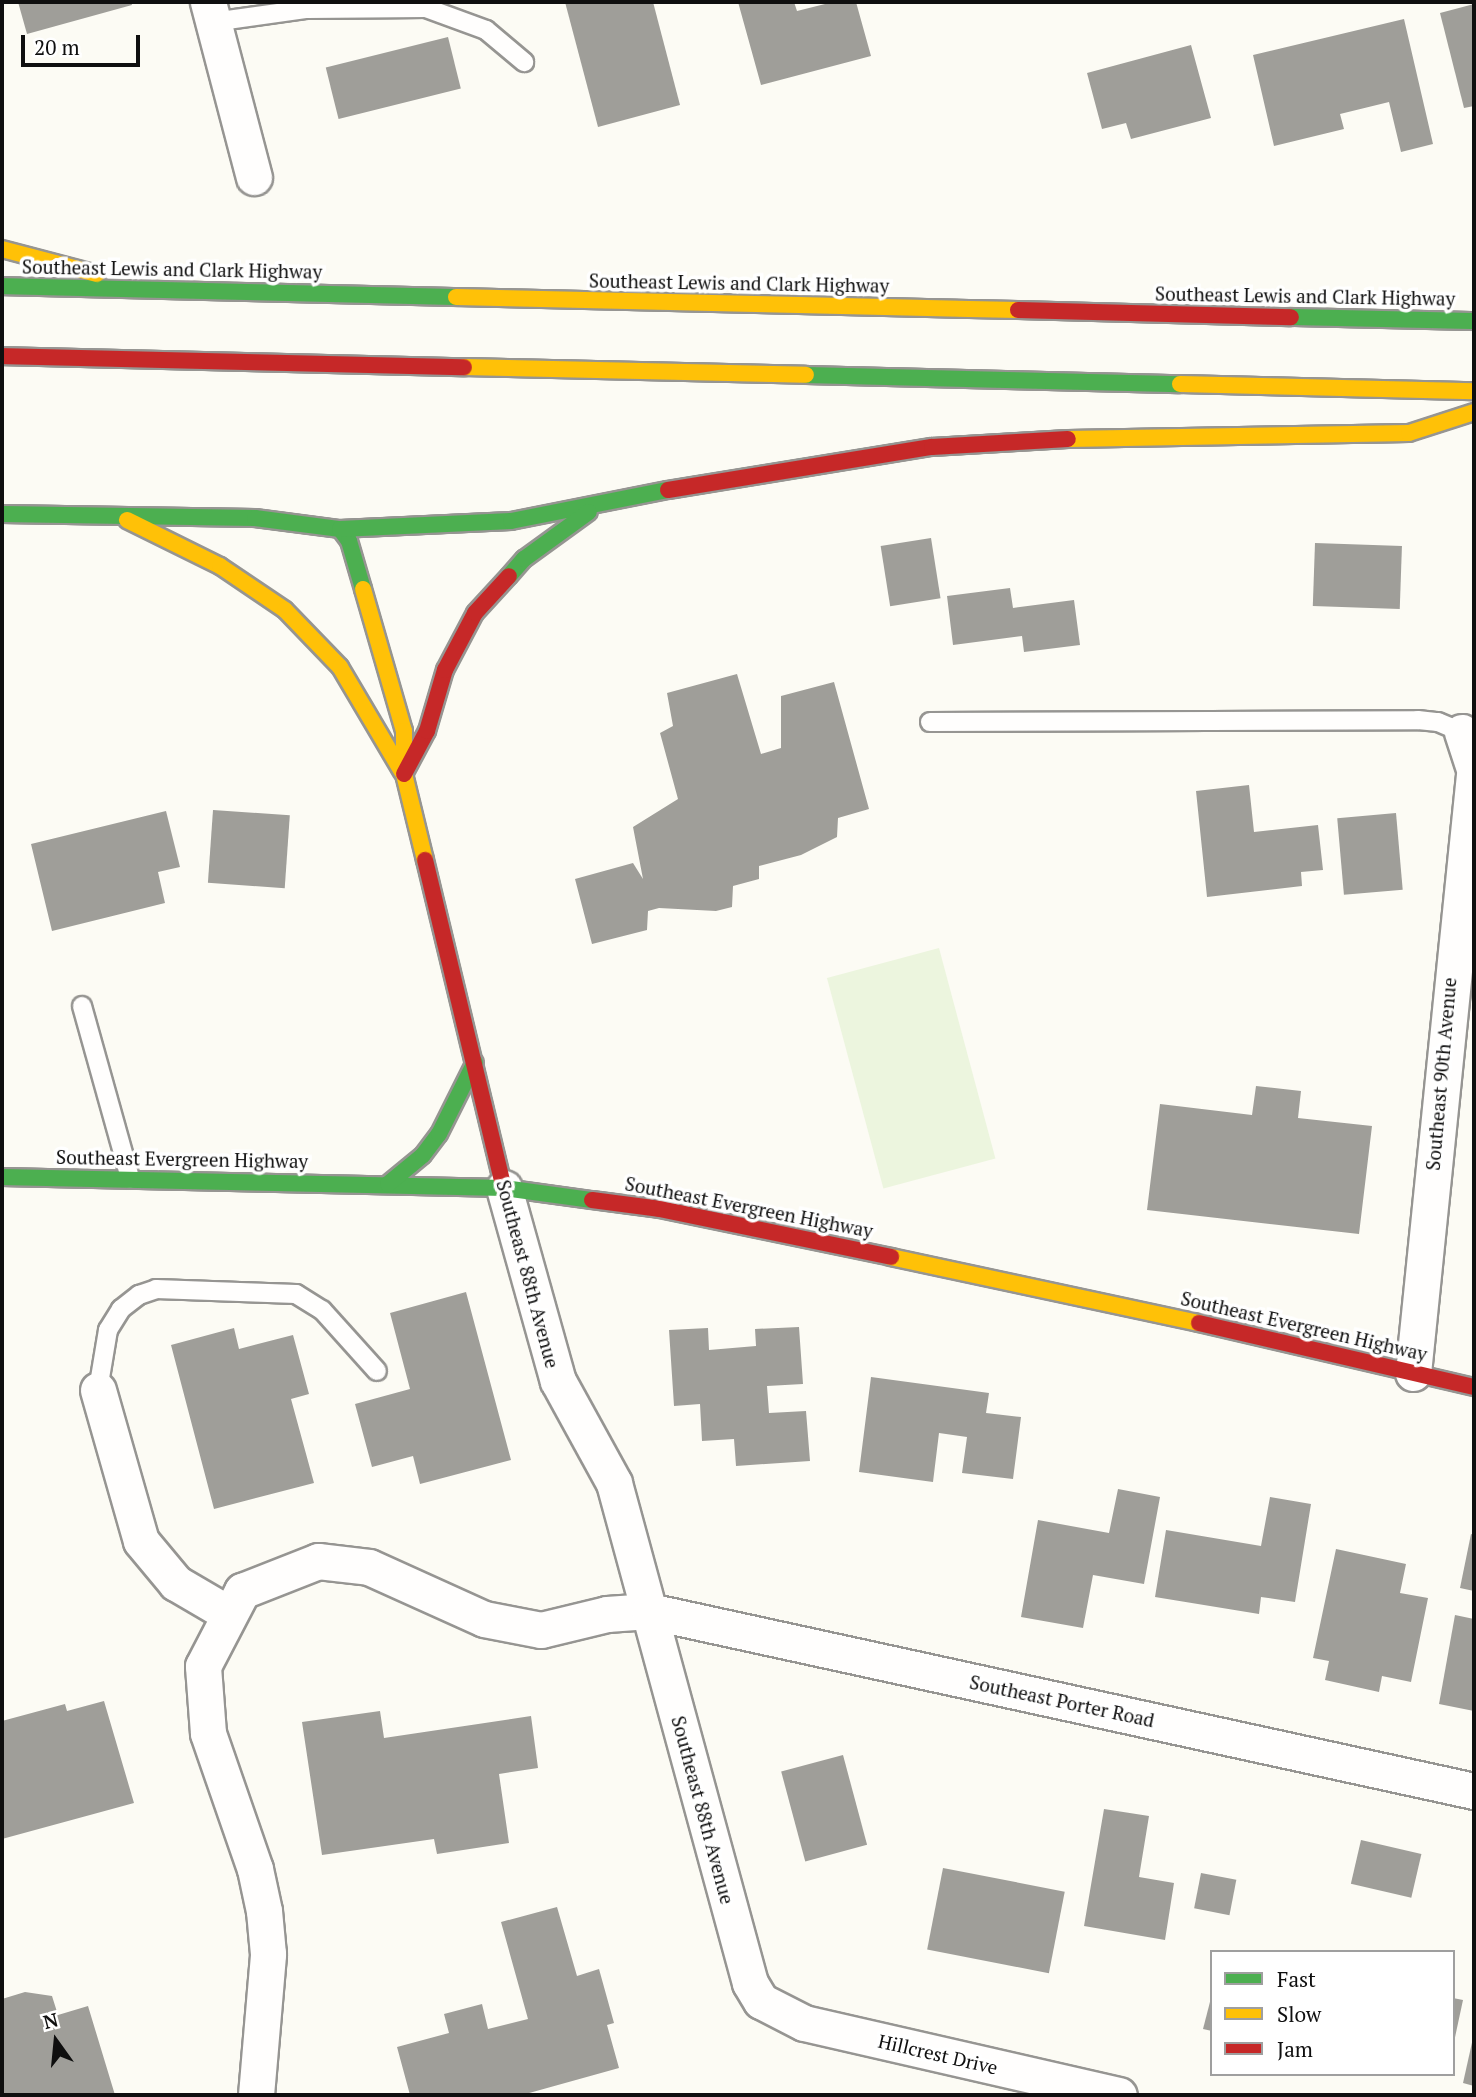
<!DOCTYPE html>
<style>
body{margin:0}
#map{position:relative;width:1476px;height:2097px;overflow:hidden;background:#fcfbf4;font-family:"PT Serif",serif}
div>[style]{position:absolute}
[style*='--x']{left:calc(var(--x)*1px);top:calc(var(--y)*1px);width:calc(var(--w)*1px);rotate:calc(var(--a)*1deg)}
.pitch>*{inset:0;background:#ecf5de;transform-origin:0 0}
.building>*{inset:0;background:#9f9e99;transform-origin:0 0}
.roads{filter:drop-shadow(2px 0 #969592) drop-shadow(-2px 0 #969592) drop-shadow(0 2px #969592) drop-shadow(0 -2px #969592)}
.lane>*{height:18px;margin:-9px;padding:0 9px;transform-origin:9px;border-radius:9px;background:#fffefd}
.street>*{height:35px;margin:-17.5px;padding:0 17.5px;transform-origin:17.5px;border-radius:17.5px;background:#fffefd}
.fast>*{height:16px;margin:-8px;padding:0 8px;transform-origin:8px;border-radius:8px;background:#4caf50}
.slow>*{height:16px;margin:-8px;padding:0 8px;transform-origin:8px;border-radius:8px;background:#ffc107}
.jam>*{height:16px;margin:-8px;padding:0 8px;transform-origin:8px;border-radius:8px;background:#c62828}
span{translate:-50% -50%;white-space:nowrap;text-align:center;line-height:1.15;-webkit-text-stroke:7px #fff;paint-order:stroke}
.street-label{font-size:19px;color:#0f0f0f}
.frame{position:absolute;inset:0;border:4px solid #0f0f0f;pointer-events:none}
.legend{position:absolute;left:1210px;top:1950px;width:245px;height:126px;box-sizing:border-box;background:#fff;border:2px solid #9f9f9f;margin:0;padding:9px 12px;list-style:none;font-size:21px;color:#0f0f0f}
.legend li{display:flex;align-items:center;gap:14px;height:35px}
.legend b{width:35px;border:2px solid #9f9f9f}
.north{position:absolute;left:21px;top:2006px;width:70px;height:70px;-webkit-text-stroke:5px #fff;paint-order:stroke;rotate:345deg;font-size:19px;font-weight:700;line-height:28px;text-align:center;color:#0f0f0f}
.north::after{content:'';display:block;margin:auto;width:24px;height:32px;background:#0f0f0f;clip-path:polygon(50% 0,100% 100%,50% 72%,0 100%)}
.scale{position:absolute;left:21px;top:35px;width:119px;height:32px;box-sizing:border-box;border:4px solid #0f0f0f;border-top:0;padding-left:9px;font-size:21px;line-height:24px;white-space:nowrap;color:#0f0f0f;-webkit-text-stroke:5px #fff;paint-order:stroke}
</style>
<div id="map">
<div class="pitch">
<i style="left:939px;top:948px;width:218px;height:116px;rotate:75deg"></i>
</div>
<div class="building">
<i style="clip-path:polygon(18px 2px,131px 2px,132px 5px,27px 34px)"></i>
<i style="clip-path:polygon(565px 2px,653px 2px,680px 105px,598px 127px)"></i>
<i style="clip-path:polygon(738px 2px,794px 2px,797px 11px,833px 2px,856px 2px,871px 56px,761px 85px)"></i>
<i style="clip-path:polygon(1474px 4px,1474px 106px,1464px 108px,1440px 13px)"></i>
<i style="clip-path:polygon(1404px 19px,1433px 144px,1401px 152px,1389px 102px,1340px 114px,1344px 129px,1274px 146px,1253px 55px)"></i>
<i style="left:448px;top:37px;width:53px;height:126px;rotate:76deg"></i>
<i style="clip-path:polygon(1191px 45px,1211px 118px,1131px 139px,1126px 123px,1102px 129px,1087px 73px)"></i>
<i style="left:931px;top:538px;width:61px;height:51px;rotate:81deg"></i>
<i style="left:1315px;top:543px;width:87px;height:63px;rotate:2deg"></i>
<i style="clip-path:polygon(1010px 588px,1013px 608px,1074px 600px,1080px 645px,1024px 652px,1022px 636px,953px 645px,947px 596px)"></i>
<i style="clip-path:polygon(737px 674px,761px 754px,781px 748px,781px 696px,834px 682px,869px 809px,838px 818px,837px 837px,801px 855px,759px 866px,759px 879px,733px 886px,732px 907px,716px 911px,659px 908px,648px 911px,647px 930px,592px 944px,575px 879px,633px 863px,643px 879px,633px 827px,678px 799px,660px 733px,673px 726px,667px 693px)"></i>
<i style="clip-path:polygon(1249px 785px,1254px 832px,1318px 825px,1323px 870px,1301px 872px,1302px 886px,1207px 897px,1196px 791px)"></i>
<i style="left:213px;top:810px;width:77px;height:73px;rotate:4deg"></i>
<i style="clip-path:polygon(166px 811px,180px 867px,158px 872px,165px 903px,52px 931px,31px 844px)"></i>
<i style="left:1396px;top:813px;width:77px;height:59px;rotate:85deg"></i>
<i style="clip-path:polygon(1256px 1086px,1301px 1091px,1298px 1118px,1372px 1126px,1359px 1234px,1147px 1210px,1160px 1104px,1252px 1115px)"></i>
<i style="clip-path:polygon(466px 1292px,511px 1460px,420px 1484px,413px 1456px,372px 1467px,355px 1404px,410px 1389px,390px 1313px)"></i>
<i style="clip-path:polygon(799px 1327px,803px 1384px,767px 1386px,769px 1413px,806px 1411px,810px 1461px,736px 1466px,734px 1439px,702px 1441px,700px 1404px,674px 1406px,669px 1330px,708px 1328px,709px 1350px,756px 1346px,755px 1329px)"></i>
<i style="clip-path:polygon(234px 1328px,239px 1349px,293px 1335px,309px 1394px,291px 1399px,314px 1483px,214px 1509px,171px 1345px)"></i>
<i style="clip-path:polygon(871px 1377px,989px 1393px,986px 1413px,1021px 1417px,1013px 1479px,962px 1473px,967px 1437px,939px 1433px,933px 1482px,859px 1472px)"></i>
<i style="clip-path:polygon(1118px 1489px,1160px 1497px,1144px 1584px,1093px 1575px,1083px 1628px,1021px 1617px,1038px 1520px,1109px 1533px)"></i>
<i style="clip-path:polygon(1270px 1497px,1311px 1504px,1295px 1602px,1261px 1597px,1259px 1614px,1155px 1597px,1166px 1530px,1261px 1546px)"></i>
<i style="clip-path:polygon(1471px 1534px,1474px 1535px,1474px 1591px,1460px 1588px)"></i>
<i style="clip-path:polygon(1336px 1549px,1406px 1564px,1400px 1593px,1428px 1598px,1411px 1682px,1382px 1676px,1379px 1692px,1325px 1680px,1329px 1661px,1313px 1658px)"></i>
<i style="clip-path:polygon(1455px 1615px,1474px 1619px,1474px 1711px,1439px 1704px)"></i>
<i style="clip-path:polygon(104px 1701px,134px 1803px,2px 1839px,2px 1721px,65px 1704px,67px 1711px)"></i>
<i style="clip-path:polygon(380px 1711px,384px 1738px,531px 1716px,538px 1768px,499px 1774px,509px 1843px,437px 1854px,434px 1839px,322px 1855px,302px 1722px)"></i>
<i style="left:843px;top:1755px;width:93px;height:64px;rotate:75deg"></i>
<i style="clip-path:polygon(1104px 1809px,1149px 1816px,1139px 1877px,1174px 1883px,1165px 1940px,1084px 1926px)"></i>
<i style="left:1361px;top:1840px;width:62px;height:45px;rotate:13deg"></i>
<i style="left:943px;top:1868px;width:124px;height:83px;rotate:11deg"></i>
<i style="left:1201px;top:1873px;width:36px;height:36px;rotate:11deg"></i>
<i style="clip-path:polygon(557px 1907px,577px 1976px,599px 1969px,614px 2023px,607px 2025px,619px 2068px,522px 2095px,410px 2095px,397px 2047px,449px 2033px,444px 2014px,482px 2004px,488px 2029px,528px 2019px,501px 1922px)"></i>
<i style="clip-path:polygon(25px 1992px,52px 1996px,58px 2015px,88px 2006px,115px 2095px,2px 2095px,2px 1999px)"></i>
<i style="clip-path:polygon(1211px 1998px,1212px 1998px,1212px 2031px,1203px 2029px)"></i>
<i style="clip-path:polygon(1453px 1998px,1463px 2000px,1454px 2042px,1453px 2042px)"></i>
<i style="clip-path:polygon(1473px 2038px,1474px 2038px,1474px 2086px,1463px 2083px)"></i>
</div>
<div class="roads">
<div class="lane">
<i style="--x:213;--y:22;--w:95;--a:-7.9"></i>
<i style="--x:307;--y:9;--w:119;--a:-0.5"></i>
<i style="--x:426;--y:8;--w:64;--a:20.1"></i>
<i style="--x:486;--y:30;--w:50;--a:40.1"></i>
<i style="--x:930;--y:722;--w:488;--a:-0.2"></i>
<i style="--x:1418;--y:720;--w:20;--a:6"></i>
<i style="--x:1438;--y:722;--w:26;--a:23"></i>
<i style="--x:82;--y:1006;--w:179;--a:74.4"></i>
<i style="--x:98;--y:1390;--w:61;--a:-80.5"></i>
<i style="--x:108;--y:1330;--w:25;--a:-58"></i>
<i style="--x:121;--y:1309;--w:23;--a:-38"></i>
<i style="--x:139;--y:1295;--w:18;--a:-19"></i>
<i style="--x:156;--y:1289;--w:140;--a:2"></i>
<i style="--x:296;--y:1294;--w:31;--a:32"></i>
<i style="--x:322;--y:1310;--w:82;--a:48"></i>
</div>
<div class="street">
<i style="--x:208;--y:2;--w:181;--a:75.3"></i>
<i style="--x:1462;--y:732;--w:38;--a:72"></i>
<i style="--x:504;--y:1188;--w:200;--a:74.4"></i>
<i style="--x:558;--y:1381;--w:116;--a:61.2"></i>
<i style="--x:614;--y:1483;--w:518;--a:74.78"></i>
<i style="--x:750;--y:1983;--w:21;--a:59"></i>
<i style="--x:761;--y:2001;--w:48;--a:27.1"></i>
<i style="--x:804;--y:2023;--w:323;--a:12.9"></i>
<i style="--x:1413;--y:1373;--w:601;--a:-84.18"></i>
<i style="--x:98;--y:1390;--w:157;--a:74.1"></i>
<i style="--x:141;--y:1541;--w:55;--a:50.2"></i>
<i style="--x:176;--y:1583;--w:61;--a:30.3"></i>
<i style="--x:256;--y:2095;--w:142;--a:-85.1"></i>
<i style="--x:268;--y:1954;--w:43;--a:-95.3"></i>
<i style="--x:264;--y:1911;--w:43;--a:-102.1"></i>
<i style="--x:255;--y:1869;--w:144;--a:-109.1"></i>
<i style="--x:208;--y:1733;--w:67;--a:-94.3"></i>
<i style="--x:203;--y:1666;--w:85;--a:-62.5"></i>
<i style="--x:242;--y:1591;--w:82;--a:-21.5"></i>
<i style="--x:318;--y:1561;--w:51;--a:6.7"></i>
<i style="--x:369;--y:1567;--w:126;--a:24.3"></i>
<i style="--x:484;--y:1619;--w:58;--a:10.9"></i>
<i style="--x:541;--y:1630;--w:68;--a:-13.6"></i>
<i style="--x:607;--y:1614;--w:42;--a:-4.1"></i>
<i style="--x:649;--y:1611;--w:844;--a:12.31"></i>
</div>
<div class="fast">
<i style="--x:2;--y:286;--w:454;--a:1.4"></i>
<i style="--x:1291;--y:317;--w:183;--a:1.3"></i>
<i style="--x:806;--y:375;--w:374;--a:1.4"></i>
<i style="--x:2;--y:514;--w:253;--a:0.9"></i>
<i style="--x:255;--y:518;--w:86;--a:7.4"></i>
<i style="--x:340;--y:529;--w:15;--a:53"></i>
<i style="--x:349;--y:541;--w:50;--a:73.7"></i>
<i style="--x:340;--y:529;--w:171;--a:-2.7"></i>
<i style="--x:511;--y:521;--w:160;--a:-11.2"></i>
<i style="--x:509;--y:576;--w:23;--a:-49"></i>
<i style="--x:524;--y:559;--w:80;--a:-35.9"></i>
<i style="--x:2;--y:1177;--w:502;--a:1.26"></i>
<i style="--x:504;--y:1188;--w:89;--a:7.8"></i>
<i style="--x:388;--y:1184;--w:45;--a:-39.6"></i>
<i style="--x:423;--y:1155;--w:26;--a:-53"></i>
<i style="--x:439;--y:1134;--w:80;--a:-63.4"></i>
</div>
<div class="slow">
<i style="--x:2;--y:249;--w:98;--a:14.7"></i>
<i style="--x:456;--y:297;--w:562;--a:1.33"></i>
<i style="--x:464;--y:367;--w:342;--a:1.3"></i>
<i style="--x:1180;--y:384;--w:294;--a:1.4"></i>
<i style="--x:1068;--y:439;--w:341;--a:-1"></i>
<i style="--x:1409;--y:433;--w:68;--a:-17.9"></i>
<i style="--x:127;--y:520;--w:104;--a:26.3"></i>
<i style="--x:220;--y:566;--w:78;--a:34.1"></i>
<i style="--x:285;--y:610;--w:79;--a:46"></i>
<i style="--x:340;--y:667;--w:122;--a:59.4"></i>
<i style="--x:363;--y:589;--w:148;--a:73.9"></i>
<i style="--x:404;--y:731;--w:43;--a:90"></i>
<i style="--x:404;--y:774;--w:89;--a:76.3"></i>
<i style="--x:891;--y:1257;--w:315;--a:12.1"></i>
</div>
<div class="jam">
<i style="--x:1018;--y:310;--w:273;--a:1.5"></i>
<i style="--x:2;--y:356;--w:462;--a:1.4"></i>
<i style="--x:668;--y:490;--w:267;--a:-9.3"></i>
<i style="--x:932;--y:447;--w:136;--a:-3.4"></i>
<i style="--x:404;--y:774;--w:49;--a:-61.9"></i>
<i style="--x:427;--y:731;--w:64;--a:-73.6"></i>
<i style="--x:445;--y:670;--w:64;--a:-62.2"></i>
<i style="--x:475;--y:613;--w:50;--a:-47.4"></i>
<i style="--x:425;--y:860;--w:337;--a:76.5"></i>
<i style="--x:592;--y:1200;--w:69;--a:7.5"></i>
<i style="--x:660;--y:1209;--w:236;--a:11.7"></i>
<i style="--x:1199;--y:1323;--w:282;--a:13.1"></i>
</div>
</div>
<div class="street-label">
<span style="left:172px;top:269px;rotate:1deg">Southeast Lewis and Clark Highway</span>
<span style="left:739px;top:283px;rotate:1deg">Southeast Lewis and Clark Highway</span>
<span style="left:1305px;top:296px;rotate:1deg">Southeast Lewis and Clark Highway</span>
<span style="left:1441px;top:1074px;rotate:-85deg">Southeast 90th Avenue</span>
<span style="left:182px;top:1159px;rotate:1deg">Southeast Evergreen Highway</span>
<span style="left:749px;top:1207px;rotate:11deg">Southeast Evergreen Highway</span>
<span style="left:528px;top:1274px;rotate:75deg">Southeast 88th Avenue</span>
<span style="left:1304px;top:1326px;rotate:13deg">Southeast Evergreen Highway</span>
<span style="left:1062px;top:1701px;rotate:12deg">Southeast Porter Road</span>
<span style="left:703px;top:1810px;rotate:75deg">Southeast 88th Avenue</span>
<span style="left:938px;top:2054px;rotate:13deg">Hillcrest Drive</span>
</div>
<div class="frame"></div>
<ul class="legend">
<li><b style="height:9px;background:#4caf50"></b>Fast</li>
<li><b style="height:9px;background:#ffc107"></b>Slow</li>
<li><b style="height:9px;background:#c62828"></b>Jam</li>
</ul>
<div class="north">N</div>
<div class="scale">20 m</div>
</div>
